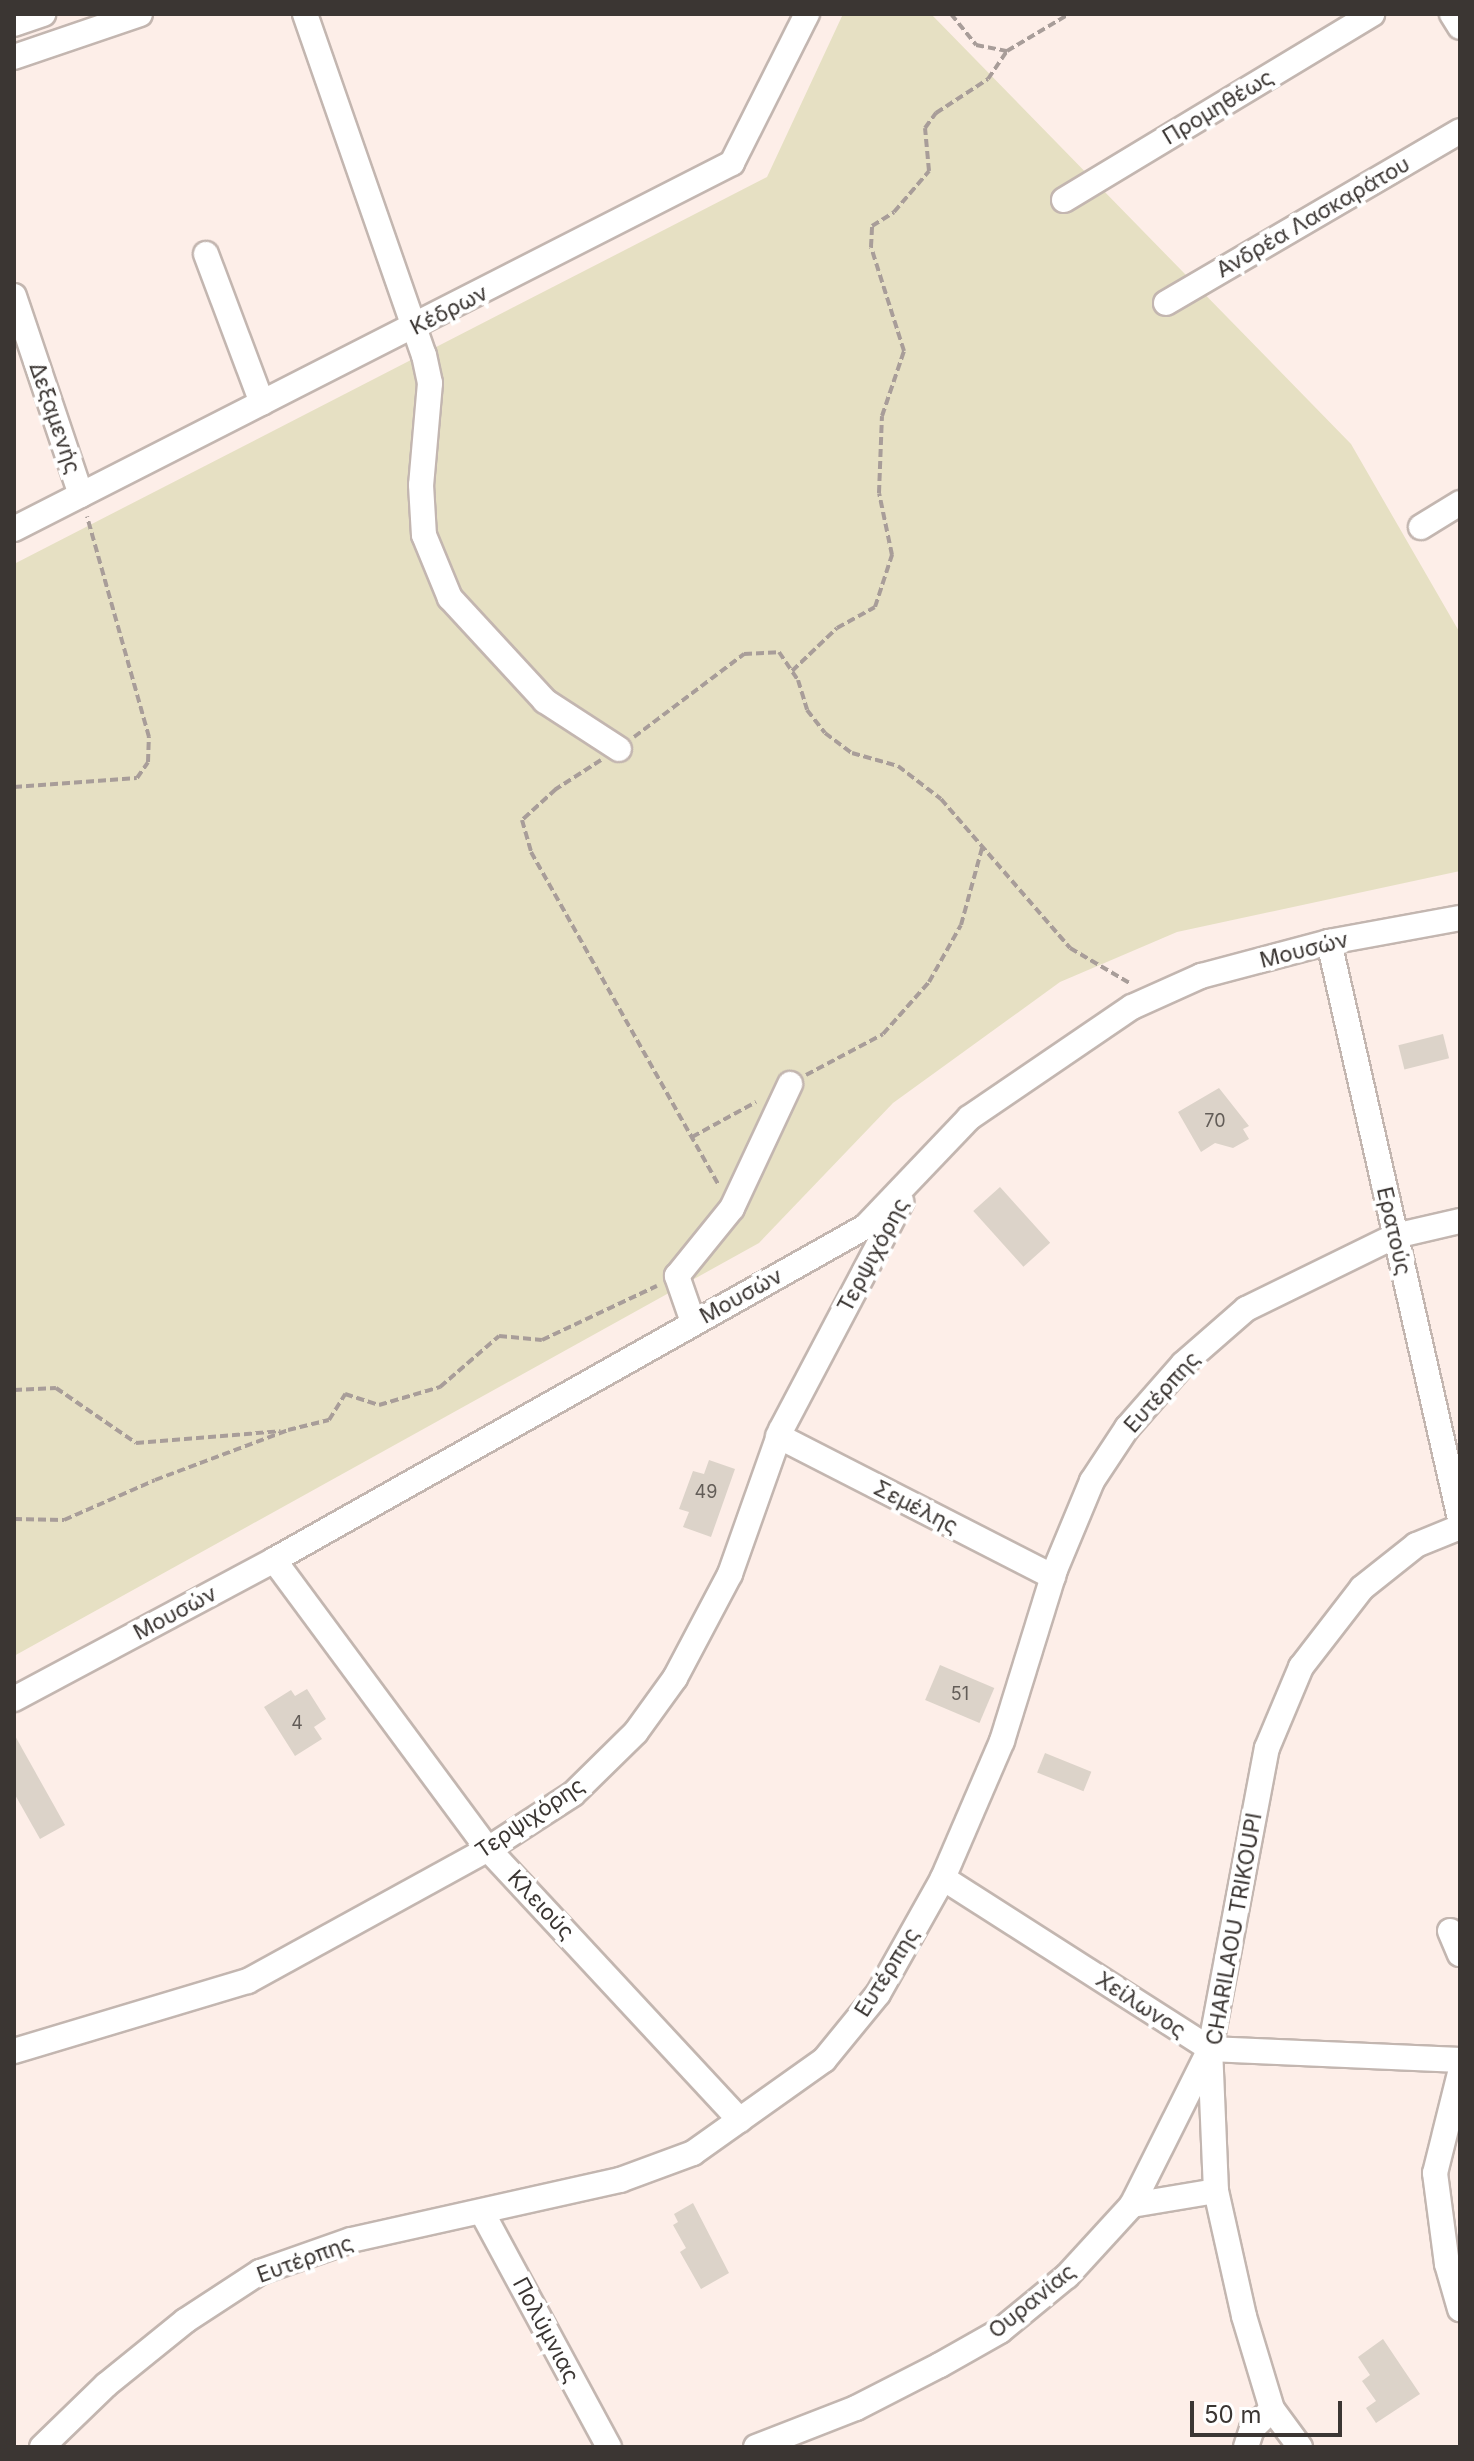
<!DOCTYPE html>
<meta charset="utf-8">
<style>
body{margin:0}
#map{position:relative;width:1474px;height:2461px;overflow:hidden;background:#fdeee8;font-family:Inter,sans-serif}
div>[style]{position:absolute}
[style*='--x']{left:calc(var(--x)*1px);top:calc(var(--y)*1px);width:calc(var(--w)*1px);rotate:calc(var(--a)*1deg)}
.green>*{inset:0;background:#e6e0c3}
.building>*{inset:0;background:#dcd3c9;transform-origin:0 0}
.path>*{height:4px;margin-top:-2px;transform-origin:0;background:repeating-linear-gradient(90deg,#a89d99 0 8px,transparent 0 12px)}
.roads{filter:drop-shadow(2px 0 #c3b6b0) drop-shadow(-2px 0 #c3b6b0) drop-shadow(0 2px #c3b6b0) drop-shadow(0 -2px #c3b6b0)}
.minor>*{height:24px;margin:-12px;padding:0 12px;transform-origin:12px;border-radius:12px;background:#fff}
span{translate:-50% -50%;white-space:nowrap;text-align:center;line-height:1.15;-webkit-text-stroke:8px #fff;paint-order:stroke}
.number-label{font-size:18px;color:#635d58}
.number-label span{-webkit-text-stroke-width:0}
.street-label{font-size:22px;color:#3b3633}
.frame{position:absolute;inset:0;border:16px solid #3b3633;pointer-events:none}
.scale{position:absolute;left:1190px;top:2401px;width:152px;height:36px;box-sizing:border-box;border:4px solid #3b3633;border-top:0;padding-left:10px;font-size:24px;line-height:28px;white-space:nowrap;color:#3b3633;-webkit-text-stroke:6px #fff;paint-order:stroke}
</style>
<div id="map">
<div class="green">
<i style="clip-path:polygon(843px 14px,931px 14px,1351px 444px,1460px 633px,1460px 871px,1177px 932px,1060px 982px,893px 1103px,759px 1243px,14px 1656px,14px 564px,767px 177px)"></i>
</div>
<div class="building">
<i style="left:1443px;top:1034px;width:25px;height:46px;rotate:76deg"></i>
<i style="clip-path:polygon(1219px 1088px,1249px 1126px,1243px 1129px,1249px 1139px,1233px 1148px,1215px 1143px,1201px 1152px,1178px 1112px)"></i>
<i style="left:1000px;top:1187px;width:75px;height:36px;rotate:48deg"></i>
<i style="clip-path:polygon(709px 1460px,735px 1469px,711px 1537px,683px 1527px,689px 1512px,679px 1509px,693px 1471px,704px 1474px)"></i>
<i style="left:940px;top:1665px;width:59px;height:38px;rotate:23deg"></i>
<i style="clip-path:polygon(307px 1689px,326px 1719px,314px 1727px,322px 1739px,295px 1756px,264px 1707px,291px 1690px,295px 1696px)"></i>
<i style="clip-path:polygon(14px 1734px,65px 1825px,40px 1839px,14px 1793px)"></i>
<i style="left:1045px;top:1753px;width:50px;height:21px;rotate:22deg"></i>
<i style="clip-path:polygon(693px 2203px,729px 2273px,701px 2289px,680px 2252px,686px 2248px,673px 2225px,678px 2222px,674px 2214px)"></i>
<i style="clip-path:polygon(1383px 2339px,1420px 2394px,1376px 2423px,1366px 2408px,1376px 2401px,1362px 2381px,1370px 2375px,1358px 2357px)"></i>
</div>
<div class="path">
<i style="--x:951;--y:14;--w:40;--a:51"></i>
<i style="--x:976;--y:45;--w:32;--a:11"></i>
<i style="--x:1007;--y:51;--w:72;--a:-30.8"></i>
<i style="--x:792;--y:671;--w:62;--a:-43.7"></i>
<i style="--x:837;--y:628;--w:43;--a:-28.9"></i>
<i style="--x:875;--y:607;--w:55;--a:-71.9"></i>
<i style="--x:892;--y:555;--w:63;--a:-101.8"></i>
<i style="--x:879;--y:493;--w:77;--a:-87.8"></i>
<i style="--x:882;--y:416;--w:69;--a:-71.3"></i>
<i style="--x:904;--y:351;--w:109;--a:-107.6"></i>
<i style="--x:871;--y:247;--w:21;--a:-87"></i>
<i style="--x:872;--y:226;--w:26;--a:-32"></i>
<i style="--x:894;--y:212;--w:54;--a:-49.5"></i>
<i style="--x:929;--y:171;--w:43;--a:-95.3"></i>
<i style="--x:925;--y:128;--w:19;--a:-54"></i>
<i style="--x:936;--y:113;--w:62;--a:-33.2"></i>
<i style="--x:988;--y:79;--w:34;--a:-56"></i>
<i style="--x:634;--y:737;--w:138;--a:-37"></i>
<i style="--x:744;--y:654;--w:35;--a:-3"></i>
<i style="--x:779;--y:652;--w:34;--a:56"></i>
<i style="--x:798;--y:680;--w:31;--a:73"></i>
<i style="--x:807;--y:710;--w:29;--a:52"></i>
<i style="--x:825;--y:733;--w:34;--a:37"></i>
<i style="--x:852;--y:753;--w:48;--a:15.8"></i>
<i style="--x:898;--y:766;--w:54;--a:37.5"></i>
<i style="--x:941;--y:799;--w:197;--a:49.1"></i>
<i style="--x:1070;--y:948;--w:71;--a:30.5"></i>
<i style="--x:601;--y:760;--w:54;--a:147.2"></i>
<i style="--x:556;--y:789;--w:46;--a:137.6"></i>
<i style="--x:522;--y:820;--w:33;--a:74"></i>
<i style="--x:531;--y:852;--w:382;--a:60.6"></i>
<i style="--x:14;--y:787;--w:123;--a:-4.2"></i>
<i style="--x:137;--y:778;--w:19;--a:-55"></i>
<i style="--x:148;--y:762;--w:25;--a:-88"></i>
<i style="--x:149;--y:737;--w:229;--a:-105.7"></i>
<i style="--x:806;--y:1075;--w:87;--a:-28"></i>
<i style="--x:883;--y:1034;--w:69;--a:-48.5"></i>
<i style="--x:929;--y:982;--w:65;--a:-60.7"></i>
<i style="--x:961;--y:925;--w:80;--a:-74.7"></i>
<i style="--x:692;--y:1137;--w:73;--a:-28.7"></i>
<i style="--x:14;--y:1390;--w:42;--a:-2.7"></i>
<i style="--x:56;--y:1388;--w:97;--a:34.5"></i>
<i style="--x:136;--y:1443;--w:145;--a:-4.7"></i>
<i style="--x:14;--y:1519;--w:50;--a:1.1"></i>
<i style="--x:64;--y:1520;--w:99;--a:-23.7"></i>
<i style="--x:155;--y:1480;--w:142;--a:-20.6"></i>
<i style="--x:288;--y:1430;--w:42;--a:-13.7"></i>
<i style="--x:329;--y:1420;--w:31;--a:-58"></i>
<i style="--x:345;--y:1394;--w:36;--a:18"></i>
<i style="--x:379;--y:1405;--w:64;--a:-16.4"></i>
<i style="--x:440;--y:1387;--w:78;--a:-40.8"></i>
<i style="--x:499;--y:1336;--w:43;--a:5.3"></i>
<i style="--x:542;--y:1340;--w:127;--a:-25.2"></i>
</div>
<div class="roads">
<div class="minor">
<i style="--x:305;--y:14;--w:361;--a:70.8"></i>
<i style="--x:424;--y:355;--w:29;--a:78"></i>
<i style="--x:430;--y:383;--w:102;--a:95"></i>
<i style="--x:421;--y:485;--w:50;--a:86.6"></i>
<i style="--x:424;--y:535;--w:68;--a:67.6"></i>
<i style="--x:450;--y:598;--w:140;--a:47.3"></i>
<i style="--x:545;--y:701;--w:88;--a:33"></i>
<i style="--x:1452;--y:14;--w:15;--a:58"></i>
<i style="--x:14;--y:24;--w:31;--a:-19"></i>
<i style="--x:14;--y:57;--w:133;--a:-18.8"></i>
<i style="--x:1064;--y:200;--w:360;--a:-31.1"></i>
<i style="--x:206;--y:254;--w:159;--a:69.4"></i>
<i style="--x:14;--y:296;--w:210;--a:71.4"></i>
<i style="--x:1166;--y:303;--w:341;--a:-30.3"></i>
<i style="--x:1421;--y:527;--w:46;--a:-31.6"></i>
<i style="--x:14;--y:529;--w:806;--a:-27.01"></i>
<i style="--x:732;--y:163;--w:167;--a:-63.3"></i>
<i style="--x:1329;--y:942;--w:592;--a:77.21"></i>
<i style="--x:693;--y:1322;--w:49;--a:-109.2"></i>
<i style="--x:677;--y:1276;--w:87;--a:-51"></i>
<i style="--x:732;--y:1208;--w:137;--a:-64.9"></i>
<i style="--x:778;--y:1436;--w:309;--a:27.1"></i>
<i style="--x:274;--y:1560;--w:360;--a:53.5"></i>
<i style="--x:488;--y:1849;--w:370;--a:47.1"></i>
<i style="--x:14;--y:1699;--w:295;--a:-28.1"></i>
<i style="--x:274;--y:1560;--w:678;--a:-29.4"></i>
<i style="--x:865;--y:1227;--w:151;--a:-46.3"></i>
<i style="--x:969;--y:1118;--w:197;--a:-34.3"></i>
<i style="--x:1132;--y:1007;--w:76;--a:-24.2"></i>
<i style="--x:1201;--y:976;--w:132;--a:-14.9"></i>
<i style="--x:1329;--y:942;--w:133;--a:-10.4"></i>
<i style="--x:943;--y:1878;--w:317;--a:32.6"></i>
<i style="--x:1210;--y:2049;--w:250;--a:2.5"></i>
<i style="--x:1450;--y:1931;--w:25;--a:67"></i>
<i style="--x:14;--y:2051;--w:244;--a:-16.7"></i>
<i style="--x:248;--y:1981;--w:274;--a:-28.8"></i>
<i style="--x:488;--y:1849;--w:101;--a:-32.9"></i>
<i style="--x:573;--y:1794;--w:88;--a:-44.5"></i>
<i style="--x:636;--y:1732;--w:67;--a:-54.2"></i>
<i style="--x:675;--y:1678;--w:118;--a:-62.1"></i>
<i style="--x:730;--y:1574;--w:153;--a:-70.5"></i>
<i style="--x:781;--y:1430;--w:258;--a:-62.2"></i>
<i style="--x:1460;--y:2073;--w:103;--a:104"></i>
<i style="--x:1435;--y:2173;--w:92;--a:82.5"></i>
<i style="--x:1447;--y:2264;--w:47;--a:73.9"></i>
<i style="--x:1132;--y:2205;--w:85;--a:-9.5"></i>
<i style="--x:483;--y:2214;--w:265;--a:61.6"></i>
<i style="--x:42;--y:2447;--w:89;--a:-44.1"></i>
<i style="--x:106;--y:2385;--w:102;--a:-39"></i>
<i style="--x:185;--y:2321;--w:90;--a:-33.2"></i>
<i style="--x:260;--y:2272;--w:96;--a:-19.4"></i>
<i style="--x:351;--y:2240;--w:276;--a:-12.6"></i>
<i style="--x:620;--y:2180;--w:78;--a:-20.3"></i>
<i style="--x:693;--y:2153;--w:161;--a:-35.4"></i>
<i style="--x:824;--y:2060;--w:85;--a:-50.7"></i>
<i style="--x:878;--y:1994;--w:133;--a:-60.7"></i>
<i style="--x:943;--y:1878;--w:149;--a:-66.7"></i>
<i style="--x:1002;--y:1741;--w:179;--a:-72.8"></i>
<i style="--x:1055;--y:1570;--w:96;--a:-67.4"></i>
<i style="--x:1092;--y:1481;--w:64;--a:-56.6"></i>
<i style="--x:1127;--y:1428;--w:85;--a:-48.8"></i>
<i style="--x:1183;--y:1364;--w:84;--a:-41.1"></i>
<i style="--x:1246;--y:1309;--w:166;--a:-26.1"></i>
<i style="--x:1395;--y:1236;--w:67;--a:-13"></i>
<i style="--x:756;--y:2447;--w:107;--a:-21.3"></i>
<i style="--x:856;--y:2408;--w:94;--a:-27.1"></i>
<i style="--x:940;--y:2365;--w:69;--a:-29.5"></i>
<i style="--x:1000;--y:2331;--w:87;--a:-39.4"></i>
<i style="--x:1067;--y:2276;--w:96;--a:-47.5"></i>
<i style="--x:1132;--y:2205;--w:172;--a:-63.4"></i>
<i style="--x:1246;--y:2447;--w:19;--a:-72"></i>
<i style="--x:1252;--y:2429;--w:28;--a:-45"></i>
<i style="--x:1300;--y:2447;--w:47;--a:-126.4"></i>
<i style="--x:1272;--y:2409;--w:97;--a:-106.8"></i>
<i style="--x:1244;--y:2316;--w:128;--a:-102.6"></i>
<i style="--x:1216;--y:2191;--w:142;--a:-92.4"></i>
<i style="--x:1210;--y:2049;--w:306;--a:-79.3"></i>
<i style="--x:1267;--y:1748;--w:88;--a:-67.2"></i>
<i style="--x:1301;--y:1667;--w:100;--a:-52.3"></i>
<i style="--x:1362;--y:1588;--w:69;--a:-38.5"></i>
<i style="--x:1416;--y:1545;--w:48;--a:-22.2"></i>
</div>
</div>
<div class="number-label">
<span style="left:1215px;top:1121px">70</span>
<span style="left:706px;top:1492px">49</span>
<span style="left:960px;top:1694px">51</span>
<span style="left:297px;top:1723px">4</span>
</div>
<div class="street-label">
<span style="left:1218px;top:107px;rotate:-31deg">Προμηθέως</span>
<span style="left:1313px;top:217px;rotate:-30deg">Ανδρέα Λασκαράτου</span>
<span style="left:449px;top:310px;rotate:-27deg">Κέδρων</span>
<span style="left:55px;top:418px;rotate:71deg">Δεξαμενής</span>
<span style="left:1304px;top:950px;rotate:-14deg">Μουσών</span>
<span style="left:1394px;top:1231px;rotate:77deg">Ερατούς</span>
<span style="left:873px;top:1255px;rotate:-62deg">Τερψιχόρης</span>
<span style="left:741px;top:1296px;rotate:-29deg">Μουσών</span>
<span style="left:1162px;top:1392px;rotate:-48deg">Ευτέρπης</span>
<span style="left:916px;top:1507px;rotate:27deg">Σεμέλης</span>
<span style="left:175px;top:1613px;rotate:-28deg">Μουσών</span>
<span style="left:530px;top:1818px;rotate:-34deg">Τερψιχόρης</span>
<span style="left:541px;top:1905px;rotate:47deg">Κλειούς</span>
<span style="left:1234px;top:1929px;rotate:-80deg">CHARILAOU TRIKOUPI</span>
<span style="left:887px;top:1972px;rotate:-58deg">Ευτέρπης</span>
<span style="left:1141px;top:2005px;rotate:33deg">Χείλωνος</span>
<span style="left:305px;top:2259px;rotate:-20deg">Ευτέρπης</span>
<span style="left:1032px;top:2301px;rotate:-39deg">Ουρανίας</span>
<span style="left:546px;top:2330px;rotate:62deg">Πολύμνιας</span>
</div>
<div class="frame"></div>
<div class="scale">50 m</div>
</div>
